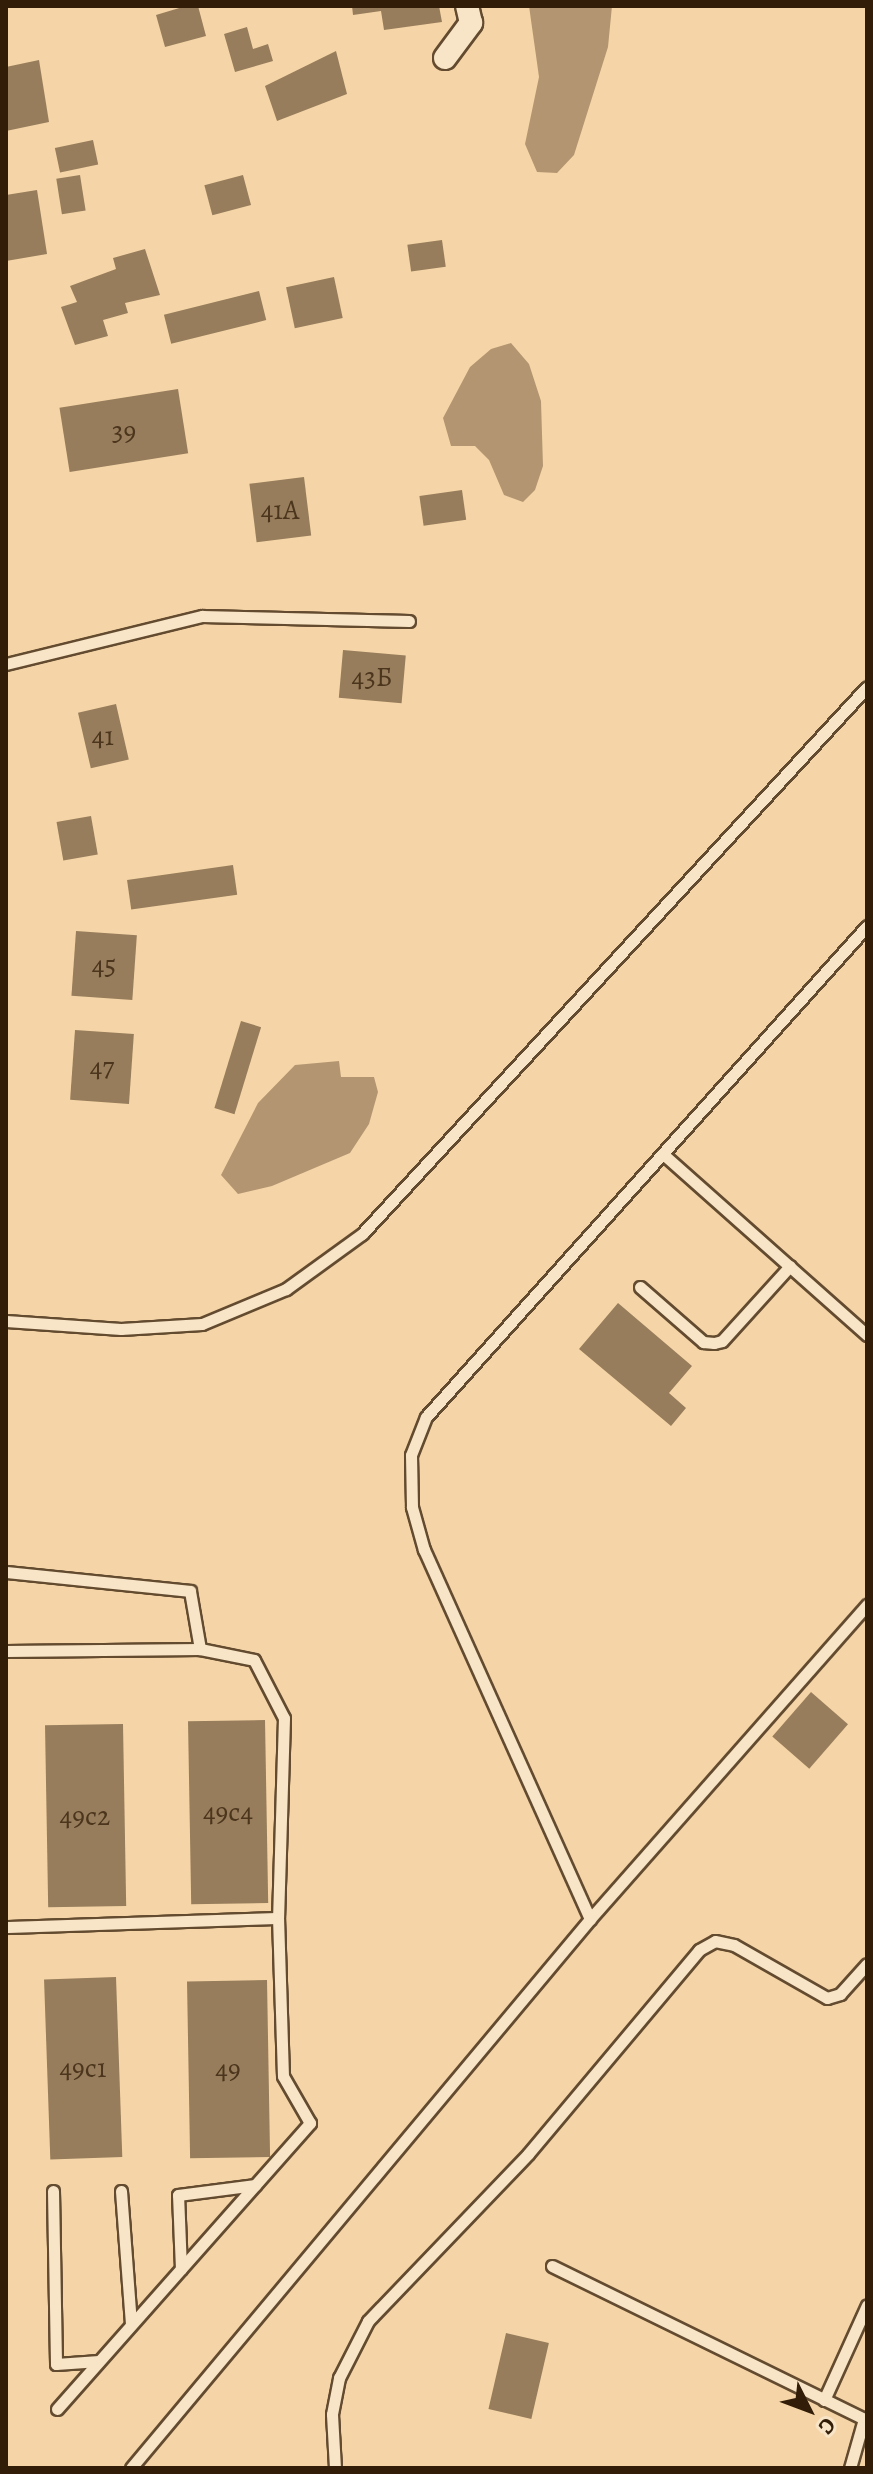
<!DOCTYPE html>
<meta charset="utf-8">
<style>
body{margin:0}
#map{position:relative;width:873px;height:2474px;overflow:hidden;background:#f5d5a7;font-family:Alegreya,serif}
div>[style]{position:absolute}
[style*='--x']{left:calc(var(--x)*1px);top:calc(var(--y)*1px);width:calc(var(--w)*1px);rotate:calc(var(--a)*1deg)}
.water>*{inset:0;background:#b39671}
.building>*{inset:0;background:#977d5b;transform-origin:0 0}
.roads{filter:drop-shadow(2px 0 #634b30) drop-shadow(-2px 0 #634b30) drop-shadow(0 2px #634b30) drop-shadow(0 -2px #634b30)}
.lane>*{height:11px;margin:-5.5px;padding:0 5.5px;transform-origin:5.5px;border-radius:5.5px;background:#f8e4c6}
.street>*{height:22px;margin:-11px;padding:0 11px;transform-origin:11px;border-radius:11px;background:#f8e4c6}
span{translate:-50% -50%;white-space:nowrap;text-align:center;line-height:1.15;-webkit-text-stroke:7px #f8e4c6;paint-order:stroke}
.number-label{font-size:28px;color:#4b351d}
.number-label span{-webkit-text-stroke-width:0}
.frame{position:absolute;inset:0;border:8px solid #321d08;pointer-events:none}
.north{position:absolute;left:769px;top:2370px;width:80px;height:80px;-webkit-text-stroke:6px #f8e4c6;paint-order:stroke;rotate:132deg;font-size:22px;font-weight:700;line-height:32px;text-align:center;color:#321d08}
.north::after{content:'';display:block;margin:auto;width:28px;height:36px;background:#321d08;clip-path:polygon(50% 0,100% 100%,50% 72%,0 100%)}
</style>
<div id="map">
<div class="water">
<i style="clip-path:polygon(529px 6px,612px 6px,608px 47px,574px 155px,557px 173px,537px 172px,525px 144px,539px 77px)"></i>
<i style="clip-path:polygon(511px 343px,529px 364px,541px 401px,543px 466px,535px 490px,523px 502px,504px 495px,489px 460px,475px 446px,451px 446px,443px 418px,470px 367px,491px 349px)"></i>
<i style="clip-path:polygon(339px 1061px,341px 1077px,374px 1077px,378px 1092px,369px 1124px,350px 1153px,272px 1186px,238px 1194px,221px 1175px,258px 1103px,295px 1065px)"></i>
</div>
<div class="building">
<i style="clip-path:polygon(186px 6px,198px 6px,206px 36px,165px 47px,156px 15px)"></i>
<i style="clip-path:polygon(352px 6px,439px 6px,442px 22px,384px 30px,381px 11px,353px 15px)"></i>
<i style="clip-path:polygon(247px 27px,253px 49px,268px 44px,273px 61px,235px 72px,224px 34px)"></i>
<i style="clip-path:polygon(336px 51px,347px 94px,277px 121px,265px 86px)"></i>
<i style="clip-path:polygon(39px 60px,49px 122px,6px 131px,6px 67px)"></i>
<i style="left:93px;top:140px;width:25px;height:39px;rotate:78deg"></i>
<i style="left:80px;top:175px;width:36px;height:24px;rotate:81deg"></i>
<i style="left:243px;top:175px;width:31px;height:40px;rotate:75deg"></i>
<i style="clip-path:polygon(37px 190px,47px 254px,6px 261px,6px 195px)"></i>
<i style="left:442px;top:240px;width:27px;height:35px;rotate:82deg"></i>
<i style="clip-path:polygon(145px 249px,160px 295px,125px 303px,128px 313px,103px 320px,108px 336px,75px 345px,61px 307px,77px 302px,70px 286px,116px 269px,113px 258px)"></i>
<i style="left:334px;top:277px;width:42px;height:49px;rotate:78deg"></i>
<i style="left:259px;top:291px;width:30px;height:98px;rotate:76deg"></i>
<i style="left:178px;top:389px;width:65px;height:120px;rotate:81deg"></i>
<i style="left:304px;top:477px;width:59px;height:55px;rotate:83deg"></i>
<i style="left:462px;top:490px;width:30px;height:43px;rotate:82deg"></i>
<i style="left:343px;top:650px;width:63px;height:48px;rotate:5deg"></i>
<i style="left:116px;top:704px;width:57px;height:39px;rotate:77deg"></i>
<i style="left:91px;top:816px;width:39px;height:35px;rotate:80deg"></i>
<i style="left:233px;top:865px;width:30px;height:107px;rotate:82deg"></i>
<i style="left:76px;top:931px;width:61px;height:65px;rotate:4deg"></i>
<i style="left:241px;top:1021px;width:21px;height:91px;rotate:17deg"></i>
<i style="left:75px;top:1030px;width:59px;height:70px;rotate:4deg"></i>
<i style="clip-path:polygon(618px 1303px,692px 1366px,669px 1393px,686px 1408px,671px 1426px,579px 1349px)"></i>
<i style="left:811px;top:1692px;width:49px;height:59px;rotate:41deg"></i>
<i style="left:265px;top:1720px;width:183px;height:77px;rotate:89deg"></i>
<i style="left:123px;top:1724px;width:182px;height:78px;rotate:89deg"></i>
<i style="left:116px;top:1977px;width:180px;height:72px;rotate:88deg"></i>
<i style="left:267px;top:1980px;width:177px;height:80px;rotate:89deg"></i>
<i style="left:506px;top:2333px;width:44px;height:78px;rotate:13deg"></i>
</div>
<div class="roads">
<div class="lane">
<i style="--x:6;--y:664;--w:202;--a:-13.8"></i>
<i style="--x:202;--y:616;--w:207;--a:1.4"></i>
<i style="--x:663;--y:1154;--w:273;--a:41.6"></i>
<i style="--x:640;--y:1287;--w:84;--a:41.1"></i>
<i style="--x:703;--y:1342;--w:11;--a:5"></i>
<i style="--x:714;--y:1343;--w:8;--a:-14"></i>
<i style="--x:722;--y:1341;--w:101;--a:-47.8"></i>
<i style="--x:6;--y:1321;--w:115;--a:4"></i>
<i style="--x:121;--y:1329;--w:81;--a:-3.5"></i>
<i style="--x:202;--y:1324;--w:91;--a:-22.6"></i>
<i style="--x:286;--y:1289;--w:94;--a:-35.9"></i>
<i style="--x:362;--y:1234;--w:744;--a:-47.29"></i>
<i style="--x:7;--y:1572;--w:184;--a:5.9"></i>
<i style="--x:190;--y:1591;--w:59;--a:80.2"></i>
<i style="--x:6;--y:1651;--w:194;--a:-0.6"></i>
<i style="--x:200;--y:1649;--w:55;--a:11.5"></i>
<i style="--x:254;--y:1660;--w:65;--a:62.7"></i>
<i style="--x:284;--y:1718;--w:200;--a:91.7"></i>
<i style="--x:278;--y:1918;--w:272;--a:178.1"></i>
<i style="--x:590;--y:1919;--w:405;--a:-114.2"></i>
<i style="--x:424;--y:1550;--w:45;--a:-105.6"></i>
<i style="--x:412;--y:1507;--w:52;--a:-91.1"></i>
<i style="--x:411;--y:1455;--w:41;--a:-68.5"></i>
<i style="--x:426;--y:1417;--w:660;--a:-48.07"></i>
<i style="--x:53;--y:2191;--w:173;--a:89"></i>
<i style="--x:56;--y:2364;--w:43;--a:-4"></i>
<i style="--x:121;--y:2191;--w:134;--a:85.7"></i>
<i style="--x:552;--y:2266;--w:351;--a:26.1"></i>
<i style="--x:181;--y:2269;--w:74;--a:-92.3"></i>
<i style="--x:178;--y:2195;--w:78;--a:-7.4"></i>
<i style="--x:824;--y:2400;--w:104;--a:-65.6"></i>
<i style="--x:57;--y:2409;--w:382;--a:-48.5"></i>
<i style="--x:310;--y:2123;--w:54;--a:-119.9"></i>
<i style="--x:283;--y:2076;--w:158;--a:-91.8"></i>
<i style="--x:131;--y:2468;--w:716;--a:-50.1"></i>
<i style="--x:590;--y:1919;--w:419;--a:-48.6"></i>
<i style="--x:335;--y:2468;--w:54;--a:-93.2"></i>
<i style="--x:332;--y:2414;--w:37;--a:-79"></i>
<i style="--x:339;--y:2378;--w:64;--a:-63"></i>
<i style="--x:368;--y:2321;--w:231;--a:-46.2"></i>
<i style="--x:528;--y:2154;--w:266;--a:-50"></i>
<i style="--x:699;--y:1950;--w:18;--a:-29"></i>
<i style="--x:715;--y:1941;--w:19;--a:12"></i>
<i style="--x:734;--y:1945;--w:107;--a:29.7"></i>
<i style="--x:827;--y:1998;--w:14;--a:-17"></i>
<i style="--x:840;--y:1994;--w:40;--a:-48"></i>
<i style="--x:850;--y:2468;--w:51;--a:-74.1"></i>
</div>
<div class="street">
<i style="--x:445;--y:58;--w:44;--a:-53.4"></i>
<i style="--x:471;--y:23;--w:17;--a:-103"></i>
</div>
</div>
<div class="number-label">
<span style="left:124px;top:431px">39</span>
<span style="left:280px;top:510px">41А</span>
<span style="left:372px;top:677px">43Б</span>
<span style="left:103px;top:736px">41</span>
<span style="left:104px;top:965px">45</span>
<span style="left:102px;top:1067px">47</span>
<span style="left:228px;top:1812px">49с4</span>
<span style="left:85px;top:1816px">49с2</span>
<span style="left:83px;top:2068px">49с1</span>
<span style="left:228px;top:2069px">49</span>
</div>
<div class="frame"></div>
<div class="north">С</div>
</div>
